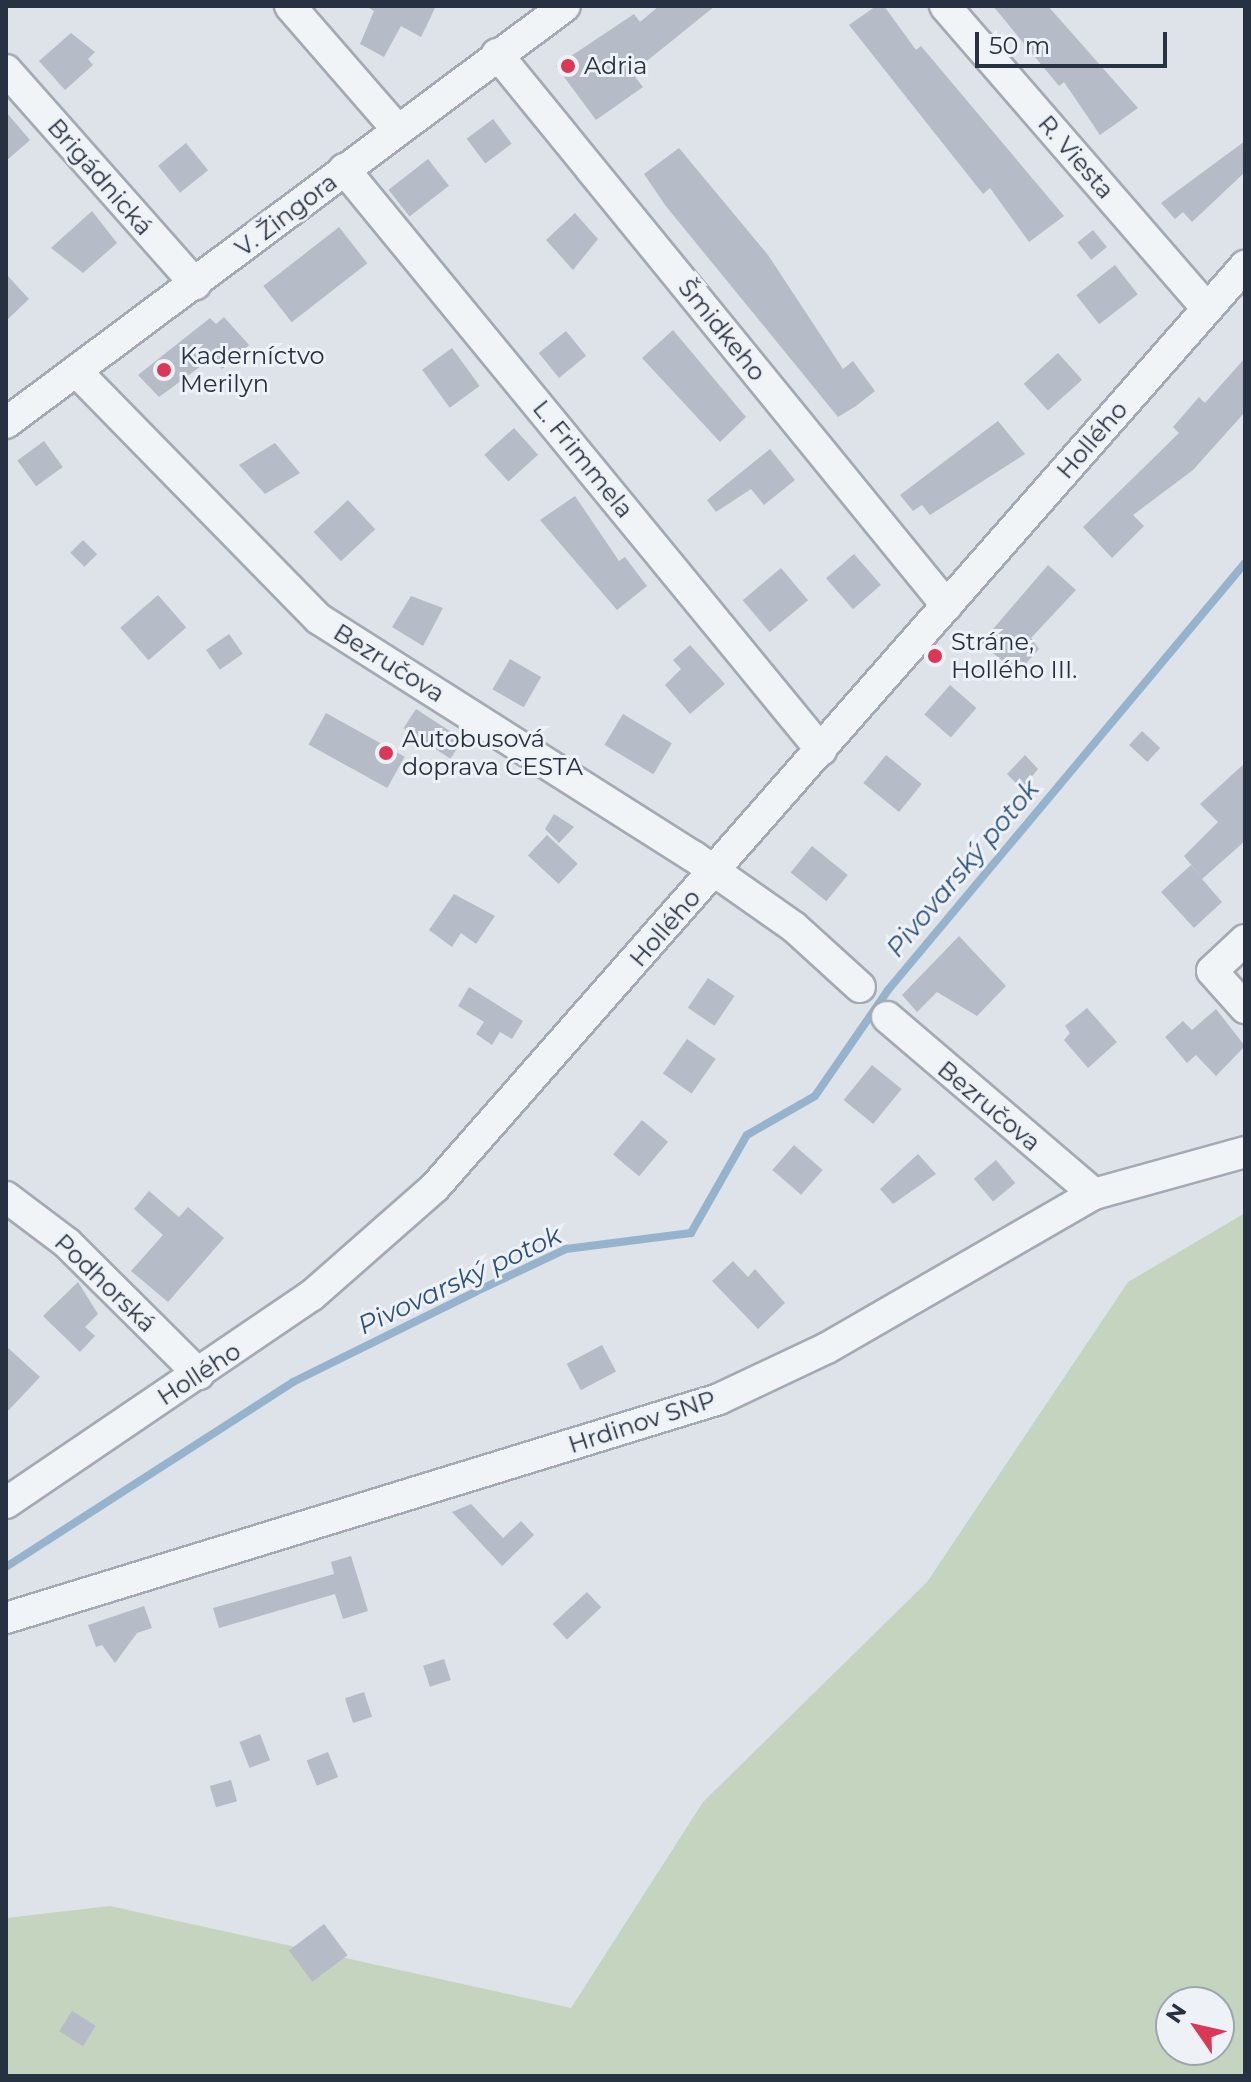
<!DOCTYPE html>
<meta charset="utf-8">
<style>
body{margin:0}
#map{position:relative;width:1251px;height:2082px;overflow:hidden;background:#dee3e9;font-family:Montserrat,sans-serif}
div>[style]{position:absolute}
[style*='--x']{left:calc(var(--x)*1px);top:calc(var(--y)*1px);width:calc(var(--w)*1px);rotate:calc(var(--a)*1deg)}
.green>*{inset:0;background:#c5d4be}
.stream>*{height:8px;margin:-4px;padding:0 4px;transform-origin:4px;border-radius:4px;background:#96b3cd}
.building>*{inset:0;background:#b5bcc7;transform-origin:0 0}
.roads{filter:drop-shadow(2px 0 #a3aab4) drop-shadow(-2px 0 #a3aab4) drop-shadow(0 2px #a3aab4) drop-shadow(0 -2px #a3aab4)}
.street>*{height:30px;margin:-15px;padding:0 15px;transform-origin:15px;border-radius:15px;background:#f1f4f7}
.dots>*{width:22px;height:22px;translate:-50% -50%;box-sizing:border-box;border:4px solid #eef2f7;border-radius:50%}
span{translate:-50% -50%;white-space:nowrap;text-align:center;line-height:1.15;-webkit-text-stroke:6px #eef2f7;paint-order:stroke}
.poi-label{font-size:24px;color:#263142}
.left{translate:0 -50%;text-align:left}
.street-label{font-size:24px;color:#263142}
.water-label{font-size:26px;color:#2c5279;font-style:italic}
.frame{position:absolute;inset:0;border:8px solid #263142;pointer-events:none}
.north{position:absolute;left:1155px;top:1986px;width:80px;height:80px;box-sizing:border-box;background:#eef2f7;border:2px solid #9ea5af;border-radius:50%;rotate:304deg;font-size:22px;font-weight:700;line-height:32px;text-align:center;color:#263142}
.north::after{content:'';display:block;margin:auto;width:28px;height:36px;background:#db3756;clip-path:polygon(50% 0,100% 100%,50% 72%,0 100%)}
.scale{position:absolute;left:975px;top:32px;width:192px;height:36px;box-sizing:border-box;border:4px solid #263142;border-top:0;padding-left:10px;font-size:24px;line-height:28px;white-space:nowrap;color:#263142;-webkit-text-stroke:6px #eef2f7;paint-order:stroke}
</style>
<div id="map">
<div class="green">
<i style="clip-path:polygon(evenodd,1245px 1213px,1245px 2076px,6px 2076px,6px 1918px,110px 1906px,571px 2008px,703px 1802px,927px 1582px,1128px 1282px,1245px 1213px,1171px 2002px,1219px 2002px,1219px 2050px,1171px 2050px,1171px 2002px)"></i>
</div>
<div class="stream">
<i style="--x:6;--y:1567;--w:341;--a:-32.8"></i>
<i style="--x:293;--y:1382;--w:203;--a:-26.3"></i>
<i style="--x:475;--y:1292;--w:101;--a:-25.3"></i>
<i style="--x:566;--y:1249;--w:126;--a:-7.3"></i>
<i style="--x:691;--y:1233;--w:113;--a:-60.3"></i>
<i style="--x:747;--y:1135;--w:78;--a:-29.8"></i>
<i style="--x:815;--y:1096;--w:129;--a:-55.4"></i>
<i style="--x:888;--y:990;--w:557;--a:-50.1"></i>
</div>
<div class="building">
<i style="clip-path:polygon(366px 6px,436px 6px,421px 37px,401px 26px,384px 57px,360px 44px,374px 11px)"></i>
<i style="clip-path:polygon(659px 6px,715px 6px,632px 73px,643px 87px,596px 120px,556px 66px,634px 14px,640px 22px)"></i>
<i style="clip-path:polygon(876px 6px,884px 6px,916px 50px,921px 46px,1064px 216px,1029px 242px,990px 188px,983px 194px,849px 25px)"></i>
<i style="clip-path:polygon(993px 6px,1048px 6px,1138px 108px,1100px 135px,1064px 82px,1059px 86px)"></i>
<i style="clip-path:polygon(71px 33px,95px 52px,88px 59px,93px 65px,65px 90px,39px 61px)"></i>
<i style="clip-path:polygon(6px 112px,30px 140px,6px 161px)"></i>
<i style="left:493px;top:119px;width:31px;height:33px;rotate:53deg"></i>
<i style="clip-path:polygon(1245px 141px,1245px 172px,1192px 222px,1183px 212px,1175px 219px,1161px 203px)"></i>
<i style="left:186px;top:143px;width:35px;height:36px;rotate:51deg"></i>
<i style="clip-path:polygon(679px 148px,768px 255px,843px 369px,853px 361px,875px 391px,856px 406px,838px 417px,665px 205px,644px 174px)"></i>
<i style="left:428px;top:159px;width:34px;height:50px;rotate:52deg"></i>
<i style="clip-path:polygon(92px 211px,117px 243px,83px 273px,51px 248px)"></i>
<i style="clip-path:polygon(575px 213px,598px 239px,573px 270px,546px 240px)"></i>
<i style="left:339px;top:227px;width:46px;height:96px;rotate:52deg"></i>
<i style="left:1093px;top:230px;width:22px;height:20px;rotate:51deg"></i>
<i style="left:1115px;top:265px;width:37px;height:49px;rotate:52deg"></i>
<i style="clip-path:polygon(6px 274px,29px 299px,6px 321px)"></i>
<i style="clip-path:polygon(224px 317px,249px 345px,222px 369px,212px 358px,159px 397px,138px 375px,210px 318px,216px 324px)"></i>
<i style="clip-path:polygon(673px 330px,746px 417px,720px 442px,642px 358px)"></i>
<i style="left:566px;top:331px;width:32px;height:35px;rotate:51deg"></i>
<i style="left:452px;top:348px;width:47px;height:37px;rotate:54deg"></i>
<i style="left:1058px;top:353px;width:36px;height:46px;rotate:48deg"></i>
<i style="clip-path:polygon(1245px 358px,1245px 412px,1193px 470px,1133px 515px,1144px 526px,1112px 558px,1083px 527px,1179px 433px,1173px 427px,1199px 397px,1205px 403px)"></i>
<i style="clip-path:polygon(998px 421px,1025px 454px,930px 515px,922px 505px,913px 511px,900px 495px)"></i>
<i style="left:514px;top:428px;width:36px;height:40px;rotate:48deg"></i>
<i style="left:44px;top:441px;width:32px;height:33px;rotate:54deg"></i>
<i style="clip-path:polygon(275px 443px,300px 473px,265px 494px,239px 465px)"></i>
<i style="clip-path:polygon(770px 449px,795px 480px,764px 505px,751px 489px,716px 512px,707px 500px)"></i>
<i style="clip-path:polygon(575px 496px,619px 561px,625px 557px,647px 586px,617px 610px,540px 520px)"></i>
<i style="left:348px;top:500px;width:40px;height:47px;rotate:47deg"></i>
<i style="left:83px;top:540px;width:20px;height:18px;rotate:45deg"></i>
<i style="left:854px;top:554px;width:41px;height:37px;rotate:49deg"></i>
<i style="clip-path:polygon(1048px 565px,1076px 590px,1031px 638px,1039px 649px,1022px 668px,1011px 668px,981px 643px)"></i>
<i style="left:781px;top:568px;width:42px;height:50px;rotate:50deg"></i>
<i style="left:158px;top:595px;width:43px;height:50px;rotate:49deg"></i>
<i style="clip-path:polygon(411px 596px,443px 608px,423px 646px,392px 627px)"></i>
<i style="left:229px;top:634px;width:24px;height:28px;rotate:55deg"></i>
<i style="clip-path:polygon(690px 645px,725px 684px,690px 714px,665px 685px,681px 669px,673px 660px)"></i>
<i style="left:510px;top:659px;width:36px;height:35px;rotate:30deg"></i>
<i style="left:950px;top:685px;width:35px;height:39px;rotate:41deg"></i>
<i style="left:416px;top:709px;width:56px;height:23px;rotate:33deg"></i>
<i style="left:326px;top:713px;width:90px;height:36px;rotate:29deg"></i>
<i style="left:623px;top:714px;width:57px;height:36px;rotate:31deg"></i>
<i style="left:1142px;top:731px;width:25px;height:19px;rotate:43deg"></i>
<i style="left:886px;top:755px;width:46px;height:36px;rotate:39deg"></i>
<i style="clip-path:polygon(1025px 755px,1038px 769px,1022px 789px,1007px 774px)"></i>
<i style="clip-path:polygon(1245px 763px,1245px 841px,1202px 879px,1222px 902px,1194px 928px,1161px 892px,1191px 865px,1202px 878px,1184px 856px,1218px 822px,1200px 804px)"></i>
<i style="clip-path:polygon(554px 814px,574px 827px,559px 843px,545px 829px)"></i>
<i style="left:547px;top:835px;width:42px;height:28px;rotate:43deg"></i>
<i style="left:812px;top:846px;width:46px;height:34px;rotate:39deg"></i>
<i style="clip-path:polygon(454px 894px,495px 916px,476px 944px,461px 933px,452px 947px,429px 930px)"></i>
<i style="clip-path:polygon(959px 936px,1006px 986px,977px 1016px,937px 992px,917px 1012px,902px 995px)"></i>
<i style="left:708px;top:978px;width:32px;height:36px;rotate:34deg"></i>
<i style="clip-path:polygon(469px 987px,523px 1021px,512px 1039px,500px 1032px,492px 1045px,476px 1034px,484px 1022px,458px 1006px)"></i>
<i style="clip-path:polygon(1087px 1008px,1117px 1042px,1088px 1068px,1064px 1040px,1070px 1033px,1065px 1026px)"></i>
<i style="clip-path:polygon(1216px 1009px,1245px 1046px,1216px 1076px,1196px 1055px,1187px 1063px,1165px 1037px,1183px 1021px,1192px 1030px)"></i>
<i style="left:687px;top:1039px;width:35px;height:42px;rotate:35deg"></i>
<i style="left:872px;top:1065px;width:38px;height:45px;rotate:39deg"></i>
<i style="left:642px;top:1120px;width:34px;height:45px;rotate:40deg"></i>
<i style="left:794px;top:1145px;width:38px;height:33px;rotate:41deg"></i>
<i style="clip-path:polygon(918px 1154px,936px 1174px,893px 1204px,880px 1189px)"></i>
<i style="left:996px;top:1160px;width:30px;height:29px;rotate:50deg"></i>
<i style="clip-path:polygon(149px 1191px,179px 1217px,188px 1207px,224px 1238px,168px 1302px,131px 1271px,163px 1235px,134px 1209px)"></i>
<i style="clip-path:polygon(733px 1261px,748px 1277px,755px 1269px,785px 1303px,758px 1329px,712px 1281px)"></i>
<i style="clip-path:polygon(78px 1282px,98px 1314px,85px 1327px,95px 1336px,80px 1352px,43px 1316px)"></i>
<i style="left:602px;top:1345px;width:30px;height:40px;rotate:62deg"></i>
<i style="clip-path:polygon(6px 1346px,40px 1377px,6px 1413px)"></i>
<i style="clip-path:polygon(471px 1504px,503px 1538px,521px 1521px,534px 1535px,502px 1566px,452px 1512px)"></i>
<i style="clip-path:polygon(351px 1556px,368px 1611px,343px 1619px,335px 1594px,219px 1628px,213px 1608px,334px 1574px,331px 1562px)"></i>
<i style="left:587px;top:1592px;width:21px;height:47px;rotate:47deg"></i>
<i style="clip-path:polygon(144px 1606px,152px 1628px,137px 1633px,115px 1663px,102px 1645px,96px 1647px,88px 1625px)"></i>
<i style="left:444px;top:1659px;width:22px;height:22px;rotate:72deg"></i>
<i style="left:364px;top:1692px;width:26px;height:20px;rotate:72deg"></i>
<i style="left:260px;top:1734px;width:28px;height:22px;rotate:69deg"></i>
<i style="left:328px;top:1752px;width:27px;height:23px;rotate:68deg"></i>
<i style="left:231px;top:1780px;width:22px;height:22px;rotate:74deg"></i>
<i style="left:324px;top:1924px;width:39px;height:44px;rotate:53deg"></i>
<i style="left:72px;top:2011px;width:28px;height:24px;rotate:32deg"></i>
</div>
<div class="roads">
<div class="street">
<i style="--x:290;--y:6;--w:163;--a:49"></i>
<i style="--x:945;--y:6;--w:400;--a:49.1"></i>
<i style="--x:497;--y:54;--w:712;--a:50.81"></i>
<i style="--x:6;--y:70;--w:286;--a:48.5"></i>
<i style="--x:344;--y:169;--w:752;--a:50.61"></i>
<i style="--x:76;--y:371;--w:347;--a:45.6"></i>
<i style="--x:319;--y:619;--w:443;--a:32.4"></i>
<i style="--x:693;--y:856;--w:123;--a:35.1"></i>
<i style="--x:794;--y:927;--w:89;--a:42.3"></i>
<i style="--x:6;--y:423;--w:697;--a:-36.72"></i>
<i style="--x:1245;--y:940;--w:45;--a:136.8"></i>
<i style="--x:1212;--y:971;--w:50;--a:48.3"></i>
<i style="--x:887;--y:1017;--w:272;--a:40.5"></i>
<i style="--x:6;--y:1197;--w:76;--a:37"></i>
<i style="--x:67;--y:1243;--w:186;--a:44.8"></i>
<i style="--x:6;--y:1503;--w:369;--a:-34.2"></i>
<i style="--x:311;--y:1296;--w:165;--a:-41.3"></i>
<i style="--x:435;--y:1187;--w:1227;--a:-48.67"></i>
<i style="--x:6;--y:1618;--w:746;--a:-17.07"></i>
<i style="--x:719;--y:1399;--w:119;--a:-25.3"></i>
<i style="--x:827;--y:1348;--w:308;--a:-30"></i>
<i style="--x:1094;--y:1194;--w:157;--a:-15.5"></i>
</div>
</div>
<div class="dots">
<i style="left:568px;top:66px;background:#db3756"></i>
<i style="left:164px;top:370px;background:#db3756"></i>
<i style="left:935px;top:656px;background:#db3756"></i>
<i style="left:386px;top:753px;background:#db3756"></i>
</div>
<div class="poi-label">
<span class="left" style="left:584px;top:66px">Adria</span>
<span class="left" style="left:180px;top:370px">Kaderníctvo<br>Merilyn</span>
<span class="left" style="left:951px;top:656px">Stráne,<br>Hollého III.</span>
<span class="left" style="left:402px;top:753px">Autobusová<br>doprava CESTA</span>
</div>
<div class="street-label">
<span style="left:1076px;top:157px;rotate:49deg">R. Viesta</span>
<span style="left:100px;top:177px;rotate:49deg">Brigádnická</span>
<span style="left:286px;top:215px;rotate:-37deg">V. Žingora</span>
<span style="left:722px;top:330px;rotate:51deg">Šmidkeho</span>
<span style="left:1092px;top:440px;rotate:-49deg">Hollého</span>
<span style="left:583px;top:459px;rotate:51deg">L. Frimmela</span>
<span style="left:389px;top:663px;rotate:32deg">Bezručova</span>
<span style="left:665px;top:928px;rotate:-49deg">Hollého</span>
<span style="left:989px;top:1106px;rotate:40deg">Bezručova</span>
<span style="left:105px;top:1283px;rotate:44deg">Podhorská</span>
<span style="left:199px;top:1374px;rotate:-33deg">Hollého</span>
<span style="left:642px;top:1422px;rotate:-18deg">Hrdinov SNP</span>
</div>
<div class="water-label">
<span style="left:963px;top:869px;rotate:-50deg">Pivovarský potok</span>
<span style="left:460px;top:1281px;rotate:-25deg">Pivovarský potok</span>
</div>
<div class="frame"></div>
<div class="north">N</div>
<div class="scale">50 m</div>
</div>
